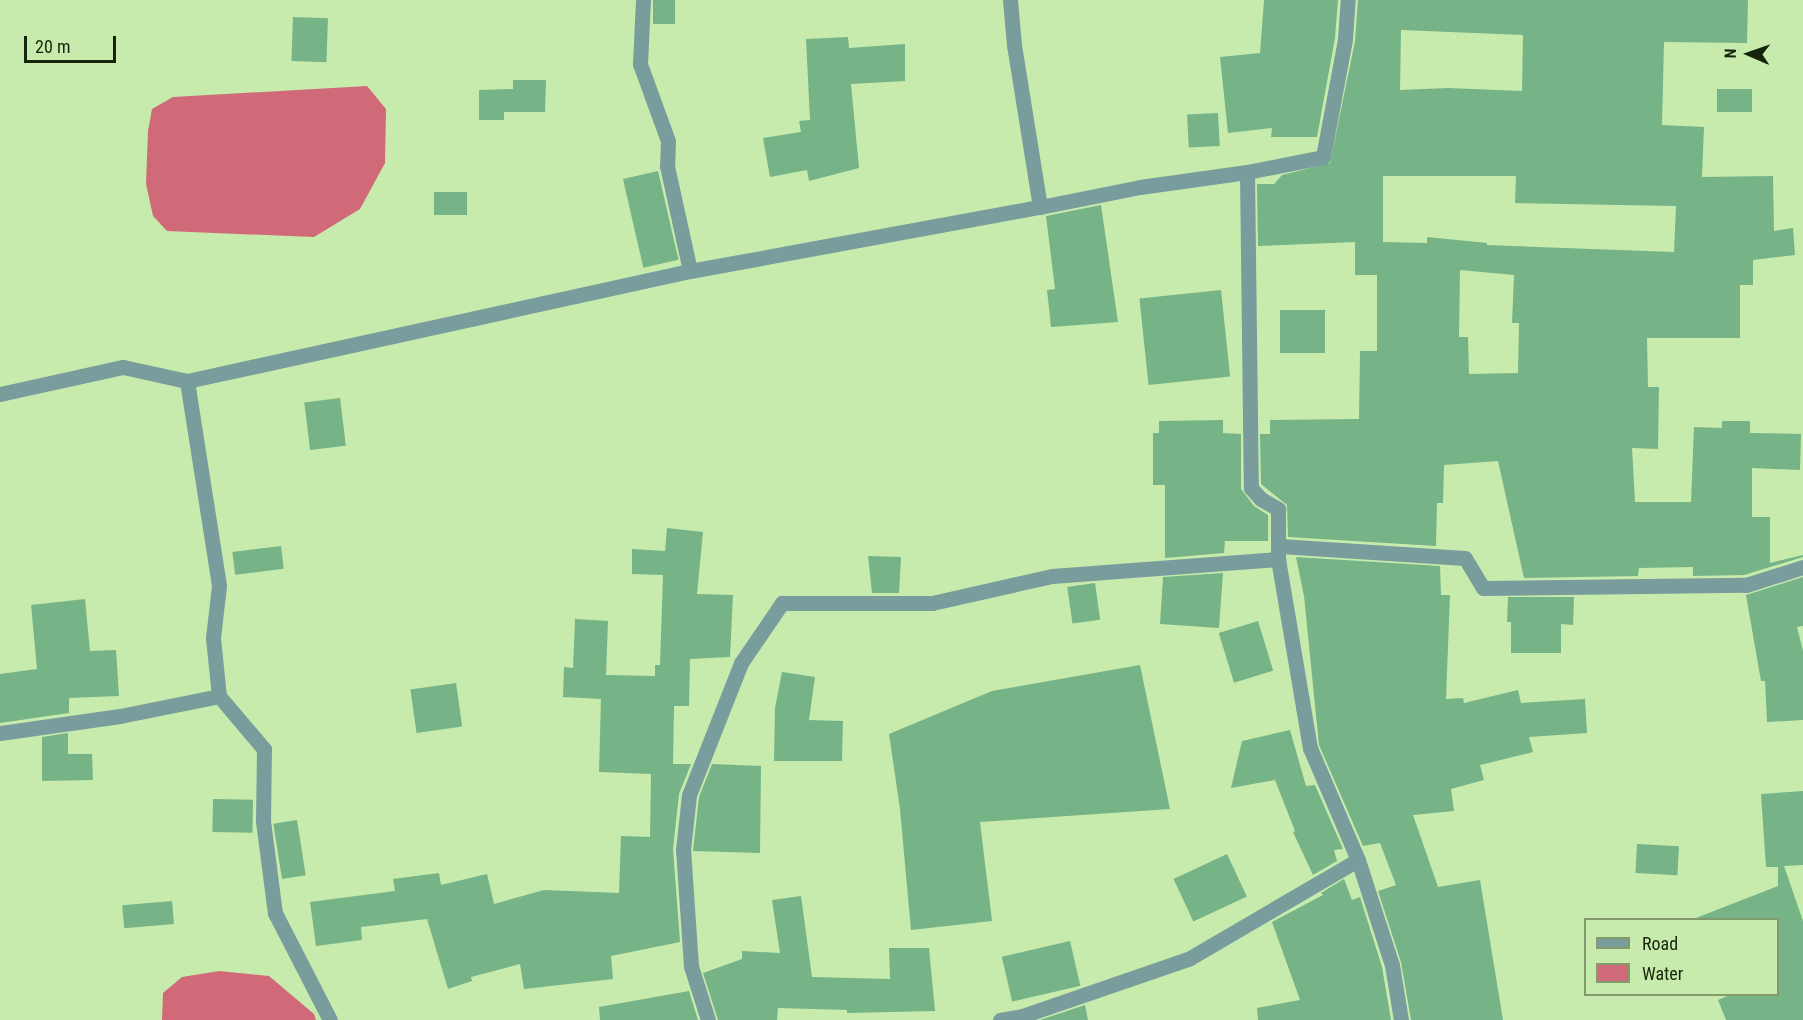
<!DOCTYPE html>
<style>
body{margin:0}
#map{position:relative;width:1803px;height:1020px;overflow:hidden;background:#c7ebad;font-family:"Roboto Condensed",sans-serif}
div>[style]{position:absolute}
[style*='--x']{left:calc(var(--x)*1px);top:calc(var(--y)*1px);width:calc(var(--w)*1px);rotate:calc(var(--a)*1deg)}
.water>*{inset:0;background:#d06a78}
.building>*{inset:0;background:#76b387;transform-origin:0 0}
.minor>*{height:15px;margin:-7.5px;padding:0 7.5px;transform-origin:7.5px;border-radius:7.5px;background:#789d9c}
span{translate:-50% -50%;white-space:nowrap;text-align:center;line-height:1.15;-webkit-text-stroke:4.5px #c7ebad;paint-order:stroke}
.legend{position:absolute;left:1584px;top:918px;width:195px;height:78px;box-sizing:border-box;background:#c7ebad;border:2px solid #819b6d;margin:0;padding:8px 10px;list-style:none;font-size:18px;color:#17240c}
.legend li{display:flex;align-items:center;gap:12px;height:30px}
.legend b{width:30px;border:2px solid #819b6d}
.north{position:absolute;left:1719px;top:24px;width:60px;height:60px;-webkit-text-stroke:4px #c7ebad;paint-order:stroke;rotate:272deg;font-size:16px;font-weight:700;line-height:24px;text-align:center;color:#17240c}
.north::after{content:'';display:block;margin:auto;width:21px;height:27px;background:#17240c;clip-path:polygon(50% 0,100% 100%,50% 72%,0 100%)}
.scale{position:absolute;left:24px;top:36px;width:92px;height:27px;box-sizing:border-box;border:3px solid #17240c;border-top:0;padding-left:8px;font-size:18px;line-height:21px;white-space:nowrap;color:#17240c;-webkit-text-stroke:4px #c7ebad;paint-order:stroke}
</style>
<div id="map">
<div class="water">
<i style="clip-path:polygon(367px 86px,386px 109px,385px 163px,360px 209px,314px 237px,167px 231px,153px 216px,146px 184px,148px 131px,152px 109px,173px 97px)"></i>
<i style="clip-path:polygon(219px 971px,269px 976px,314px 1014px,316px 1020px,162px 1020px,163px 993px,182px 977px)"></i>
</div>
<div class="building">
<i style="left:653px;top:0;width:22px;height:24px"></i>
<i style="clip-path:polygon(1264px 0,1338px 0,1335px 38px,1317px 137px,1271px 137px,1272px 128px,1228px 133px,1220px 57px,1260px 53px)"></i>
<i style="clip-path:polygon(evenodd,1358px 0,1748px 0,1747px 43px,1664px 42px,1662px 125px,1704px 127px,1702px 177px,1773px 176px,1774px 231px,1793px 228px,1795px 255px,1753px 260px,1753px 285px,1740px 285px,1740px 338px,1647px 338px,1648px 387px,1659px 387px,1658px 449px,1632px 448px,1635px 502px,1691px 502px,1694px 427px,1722px 428px,1722px 421px,1750px 421px,1750px 433px,1801px 434px,1800px 470px,1752px 468px,1752px 517px,1770px 517px,1770px 563px,1803px 555px,1803px 557px,1744px 575px,1693px 576px,1693px 567px,1639px 568px,1638px 576px,1524px 578px,1498px 461px,1444px 465px,1443px 503px,1437px 503px,1436px 546px,1288px 537px,1287px 505px,1261px 484px,1260px 434px,1270px 434px,1270px 420px,1359px 419px,1360px 351px,1377px 351px,1377px 275px,1355px 275px,1355px 242px,1258px 246px,1257px 184px,1274px 184px,1282px 175px,1330px 163px,1355px 41px,1358px 0,1401px 30px,1523px 35px,1522px 91px,1448px 88px,1400px 90px,1401px 30px,1358px 0,1383px 176px,1516px 176px,1515px 203px,1676px 206px,1674px 252px,1487px 245px,1487px 243px,1427px 237px,1427px 243px,1383px 242px,1383px 176px,1358px 0,1460px 270px,1514px 275px,1512px 323px,1519px 323px,1518px 373px,1469px 374px,1468px 337px,1459px 337px,1460px 270px)"></i>
<i style="left:293px;top:17px;width:35px;height:44px;rotate:2deg"></i>
<i style="clip-path:polygon(848px 37px,849px 48px,905px 44px,905px 81px,851px 84px,859px 168px,809px 181px,807px 170px,770px 177px,763px 138px,801px 132px,799px 121px,810px 120px,806px 39px)"></i>
<i style="clip-path:polygon(513px 80px,546px 80px,545px 112px,504px 112px,504px 120px,479px 120px,479px 90px,513px 89px)"></i>
<i style="left:1717px;top:89px;width:35px;height:23px"></i>
<i style="left:1218px;top:113px;width:33px;height:31px;rotate:87deg"></i>
<i style="left:658px;top:171px;width:91px;height:36px;rotate:77deg"></i>
<i style="left:434px;top:192px;width:33px;height:23px"></i>
<i style="clip-path:polygon(1101px 205px,1118px 322px,1051px 327px,1047px 290px,1055px 289px,1046px 216px)"></i>
<i style="left:1221px;top:290px;width:87px;height:82px;rotate:84deg"></i>
<i style="left:1280px;top:310px;width:45px;height:43px"></i>
<i style="left:340px;top:398px;width:48px;height:36px;rotate:83deg"></i>
<i style="clip-path:polygon(1223px 420px,1223px 433px,1241px 434px,1241px 489px,1254px 506px,1268px 515px,1268px 541px,1225px 541px,1224px 553px,1165px 558px,1165px 485px,1153px 485px,1153px 433px,1159px 433px,1159px 421px)"></i>
<i style="clip-path:polygon(667px 528px,703px 532px,697px 594px,733px 595px,730px 657px,690px 659px,689px 706px,674px 706px,673px 764px,691px 764px,679px 794px,673px 849px,680px 942px,611px 956px,613px 979px,524px 989px,520px 964px,471px 977px,472px 981px,448px 989px,427px 919px,361px 927px,362px 940px,316px 946px,310px 902px,395px 891px,393px 879px,439px 873px,441px 885px,487px 874px,494px 904px,544px 890px,619px 893px,621px 836px,650px 837px,651px 774px,599px 772px,601px 699px,563px 697px,564px 667px,573px 668px,575px 619px,608px 621px,606px 675px,655px 676px,655px 665px,660px 665px,663px 575px,632px 574px,632px 549px,665px 551px)"></i>
<i style="left:281px;top:546px;width:23px;height:49px;rotate:83deg"></i>
<i style="clip-path:polygon(868px 556px,901px 557px,899px 593px,872px 593px)"></i>
<i style="clip-path:polygon(1296px 557px,1440px 566px,1441px 595px,1450px 595px,1446px 699px,1463px 698px,1464px 703px,1518px 690px,1521px 703px,1585px 699px,1587px 733px,1529px 737px,1533px 752px,1480px 765px,1484px 780px,1451px 789px,1454px 811px,1413px 815px,1438px 887px,1480px 880px,1503px 1020px,1411px 1020px,1401px 962px,1378px 891px,1396px 885px,1380px 843px,1363px 846px,1319px 745px,1304px 596px)"></i>
<i style="clip-path:polygon(1223px 573px,1219px 628px,1160px 624px,1163px 577px)"></i>
<i style="clip-path:polygon(1803px 577px,1803px 626px,1797px 627px,1803px 651px,1803px 720px,1767px 722px,1765px 681px,1761px 681px,1746px 595px)"></i>
<i style="left:1095px;top:583px;width:37px;height:28px;rotate:82deg"></i>
<i style="clip-path:polygon(1508px 597px,1574px 597px,1573px 625px,1561px 624px,1561px 653px,1511px 653px,1511px 622px,1507px 622px)"></i>
<i style="clip-path:polygon(85px 599px,90px 651px,116px 650px,119px 696px,69px 698px,69px 713px,0 723px,0 674px,37px 669px,31px 605px)"></i>
<i style="left:1258px;top:621px;width:52px;height:41px;rotate:73deg"></i>
<i style="clip-path:polygon(1140px 665px,1170px 809px,980px 822px,992px 921px,911px 930px,900px 809px,889px 734px,992px 691px)"></i>
<i style="clip-path:polygon(782px 672px,815px 677px,809px 720px,843px 721px,842px 761px,774px 761px,775px 708px)"></i>
<i style="left:456px;top:683px;width:44px;height:46px;rotate:82deg"></i>
<i style="clip-path:polygon(1290px 730px,1306px 786px,1315px 785px,1343px 849px,1334px 850px,1337px 861px,1313px 875px,1293px 832px,1295px 831px,1275px 780px,1231px 788px,1242px 741px)"></i>
<i style="clip-path:polygon(68px 733px,68px 754px,92px 754px,93px 780px,42px 781px,42px 737px)"></i>
<i style="clip-path:polygon(712px 764px,761px 766px,760px 853px,693px 851px,699px 797px)"></i>
<i style="clip-path:polygon(1803px 791px,1803px 865px,1784px 866px,1803px 921px,1803px 1020px,1726px 1020px,1718px 1000px,1732px 994px,1778px 994px,1778px 920px,1696px 918px,1778px 886px,1778px 867px,1766px 867px,1761px 794px)"></i>
<i style="left:213px;top:799px;width:40px;height:33px;rotate:1deg"></i>
<i style="left:297px;top:820px;width:56px;height:24px;rotate:81deg"></i>
<i style="left:1637px;top:844px;width:42px;height:29px;rotate:3deg"></i>
<i style="left:1227px;top:854px;width:47px;height:59px;rotate:65deg"></i>
<i style="clip-path:polygon(1344px 879px,1352px 900px,1360px 897px,1382px 967px,1391px 1020px,1258px 1020px,1257px 1008px,1300px 1000px,1272px 922px,1323px 895px,1321px 893px)"></i>
<i style="clip-path:polygon(801px 896px,812px 977px,890px 979px,889px 948px,929px 948px,935px 1011px,847px 1013px,847px 1010px,778px 1008px,777px 1020px,718px 1020px,703px 973px,742px 959px,742px 951px,780px 953px,772px 900px)"></i>
<i style="left:172px;top:901px;width:23px;height:50px;rotate:85deg"></i>
<i style="left:1070px;top:941px;width:46px;height:70px;rotate:77deg"></i>
<i style="clip-path:polygon(689px 991px,698px 1020px,600px 1020px,599px 1007px)"></i>
<i style="clip-path:polygon(1085px 1005px,1088px 1020px,1040px 1020px)"></i>
</div>
<div class="minor">
<i style="--x:643;--y:0;--w:64;--a:92.7"></i>
<i style="--x:640;--y:64;--w:82;--a:70"></i>
<i style="--x:668;--y:141;--w:25;--a:92"></i>
<i style="--x:667;--y:166;--w:107;--a:77.6"></i>
<i style="--x:1247;--y:172;--w:316;--a:89.3"></i>
<i style="--x:1251;--y:488;--w:15;--a:48"></i>
<i style="--x:1261;--y:499;--w:20;--a:30"></i>
<i style="--x:1278;--y:509;--w:50;--a:90"></i>
<i style="--x:1278;--y:559;--w:192;--a:80.4"></i>
<i style="--x:1310;--y:748;--w:122;--a:66.8"></i>
<i style="--x:1358;--y:860;--w:110;--a:72.1"></i>
<i style="--x:1392;--y:965;--w:56;--a:80.7"></i>
<i style="--x:1040;--y:207;--w:102;--a:-11.3"></i>
<i style="--x:1140;--y:187;--w:108;--a:-8"></i>
<i style="--x:1247;--y:172;--w:77;--a:-11.2"></i>
<i style="--x:1323;--y:157;--w:120;--a:-79.4"></i>
<i style="--x:1345;--y:39;--w:39;--a:-86"></i>
<i style="--x:187;--y:381;--w:207;--a:81.1"></i>
<i style="--x:219;--y:586;--w:52;--a:96.6"></i>
<i style="--x:213;--y:638;--w:58;--a:84.1"></i>
<i style="--x:219;--y:696;--w:70;--a:49.7"></i>
<i style="--x:264;--y:749;--w:72;--a:90.8"></i>
<i style="--x:263;--y:821;--w:93;--a:82.6"></i>
<i style="--x:275;--y:913;--w:120;--a:62.8"></i>
<i style="--x:0;--y:394;--w:126;--a:-12.4"></i>
<i style="--x:123;--y:367;--w:66;--a:12.3"></i>
<i style="--x:187;--y:381;--w:515;--a:-12.34"></i>
<i style="--x:690;--y:271;--w:356;--a:-10.4"></i>
<i style="--x:1040;--y:207;--w:164;--a:-99.1"></i>
<i style="--x:1014;--y:45;--w:45;--a:-95.1"></i>
<i style="--x:1280;--y:546;--w:185;--a:3.7"></i>
<i style="--x:1465;--y:558;--w:35;--a:59"></i>
<i style="--x:1483;--y:588;--w:263;--a:-0.7"></i>
<i style="--x:1746;--y:585;--w:60;--a:-17.5"></i>
<i style="--x:0;--y:733;--w:121;--a:-8.1"></i>
<i style="--x:120;--y:716;--w:101;--a:-11.4"></i>
<i style="--x:708;--y:1020;--w:57;--a:-107.5"></i>
<i style="--x:691;--y:966;--w:116;--a:-93.9"></i>
<i style="--x:683;--y:850;--w:55;--a:-83.8"></i>
<i style="--x:689;--y:795;--w:142;--a:-68.5"></i>
<i style="--x:741;--y:663;--w:73;--a:-55.7"></i>
<i style="--x:782;--y:603;--w:150;--a:0"></i>
<i style="--x:932;--y:603;--w:123;--a:-12.7"></i>
<i style="--x:1052;--y:576;--w:227;--a:-4.3"></i>
<i style="--x:1000;--y:1020;--w:22;--a:-10"></i>
<i style="--x:1022;--y:1016;--w:178;--a:-19"></i>
<i style="--x:1190;--y:958;--w:194;--a:-30.3"></i>
</div>
<ul class="legend">
<li><b style="height:8px;background:#789d9c"></b>Road</li>
<li><b style="height:16px;background:#d06a78"></b>Water</li>
</ul>
<div class="north">N</div>
<div class="scale">20 m</div>
</div>
